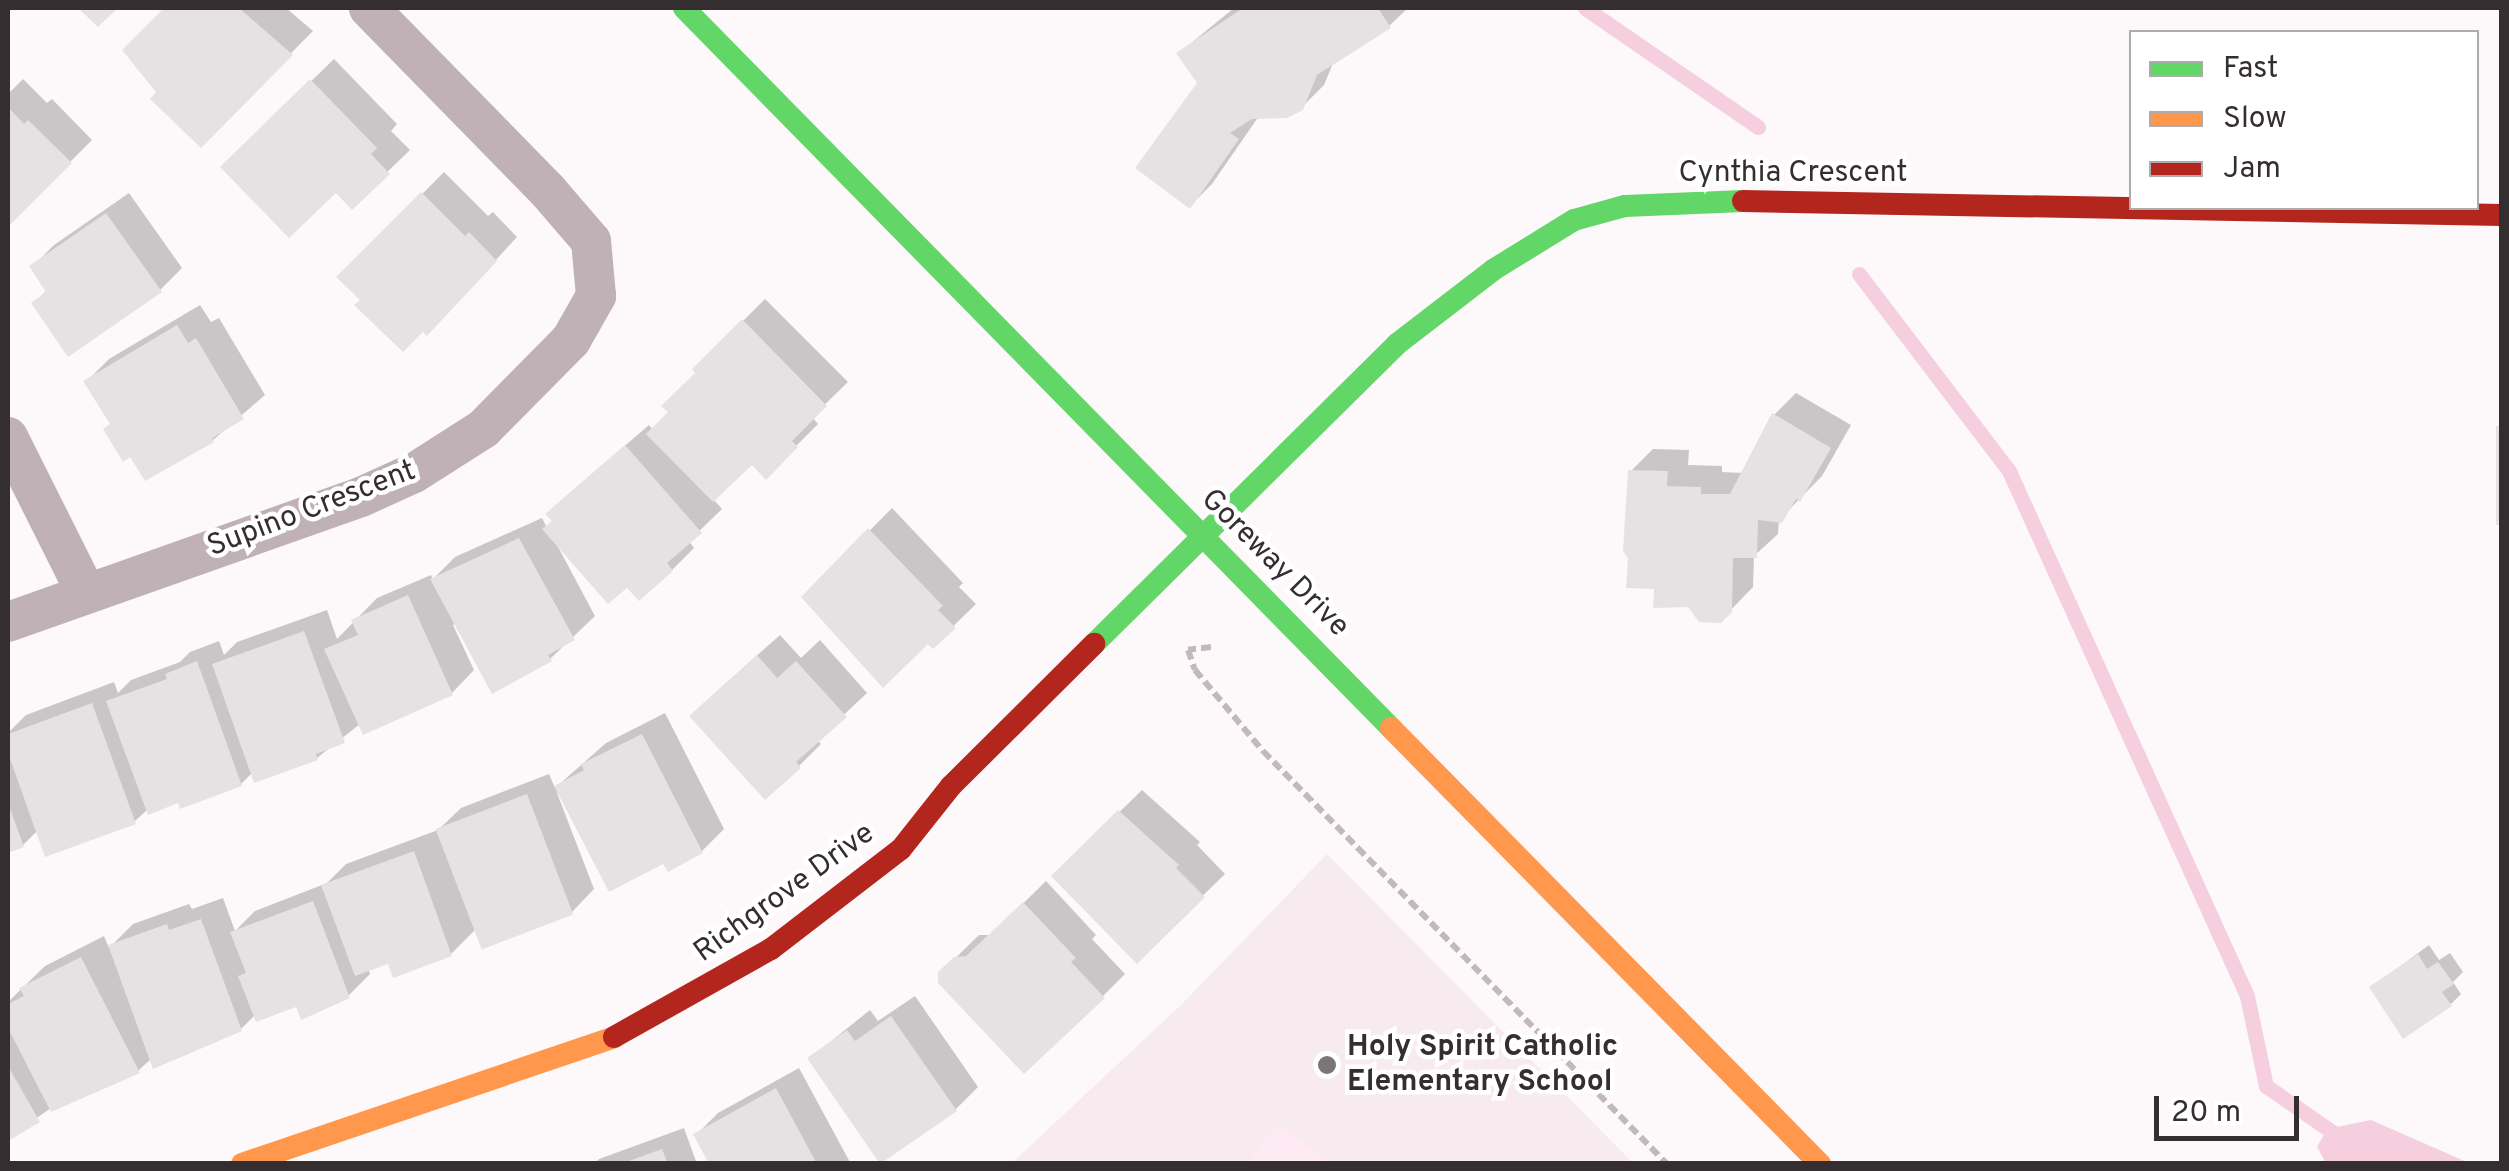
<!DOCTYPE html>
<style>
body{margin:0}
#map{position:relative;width:2509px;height:1171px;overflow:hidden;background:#fdf8fa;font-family:Overpass,sans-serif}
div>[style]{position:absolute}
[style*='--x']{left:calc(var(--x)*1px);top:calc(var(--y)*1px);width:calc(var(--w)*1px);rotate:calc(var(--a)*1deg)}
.built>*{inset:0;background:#f8ebf0}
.green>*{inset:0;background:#feeaf2}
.water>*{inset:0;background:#f6cfdf}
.shadow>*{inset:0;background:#0003}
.stream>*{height:15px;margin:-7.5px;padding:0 7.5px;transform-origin:7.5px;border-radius:7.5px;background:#f6cfdf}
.building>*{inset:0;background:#e6e1e3;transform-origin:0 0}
.path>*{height:6px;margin-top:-3px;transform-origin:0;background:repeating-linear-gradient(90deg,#c2b9bd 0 10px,transparent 0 15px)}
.street>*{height:40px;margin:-20px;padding:0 20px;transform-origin:20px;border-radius:20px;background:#bfb1b6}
.fast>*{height:22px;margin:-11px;padding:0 11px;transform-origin:11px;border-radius:11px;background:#63d668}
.slow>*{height:22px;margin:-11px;padding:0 11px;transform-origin:11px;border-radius:11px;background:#ff974d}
.jam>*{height:22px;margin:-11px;padding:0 11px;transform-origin:11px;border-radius:11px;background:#b3261e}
.dots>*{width:28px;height:28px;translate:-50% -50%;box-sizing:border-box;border:5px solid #fff;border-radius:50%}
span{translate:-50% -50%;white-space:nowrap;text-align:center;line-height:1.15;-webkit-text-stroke:9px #fff;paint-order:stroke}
.street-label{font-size:30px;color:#342e31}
.poi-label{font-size:30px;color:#342e31;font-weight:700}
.left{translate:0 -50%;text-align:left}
.frame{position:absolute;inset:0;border:10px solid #342e31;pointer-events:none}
.legend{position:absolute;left:2129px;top:30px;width:350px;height:180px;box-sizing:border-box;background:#fff;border:2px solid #aeabad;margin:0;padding:12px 18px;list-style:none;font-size:30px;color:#342e31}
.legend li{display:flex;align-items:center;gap:20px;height:50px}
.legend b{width:50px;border:2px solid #aeabad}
.scale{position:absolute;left:2154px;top:1096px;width:145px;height:45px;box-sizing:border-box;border:5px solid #342e31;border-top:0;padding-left:12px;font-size:30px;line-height:35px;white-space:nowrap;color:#342e31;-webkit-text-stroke:8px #fff;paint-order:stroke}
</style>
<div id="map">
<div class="built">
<i style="clip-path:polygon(1327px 854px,1633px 1163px,1011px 1164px,1183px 1003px)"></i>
</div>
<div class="green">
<i style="clip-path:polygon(1279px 1124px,1329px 1163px,1248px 1163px)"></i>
</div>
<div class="water">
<i style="clip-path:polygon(2371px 1120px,2469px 1163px,2326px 1163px,2317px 1147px,2327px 1129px)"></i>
</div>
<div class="shadow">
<i style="clip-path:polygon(167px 8px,286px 8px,313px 31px,201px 144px,125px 50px)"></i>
<i style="clip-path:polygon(1234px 8px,1408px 8px,1389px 26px,1334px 61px,1324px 85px,1301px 108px,1259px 116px,1212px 184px,1190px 206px,1200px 83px,1179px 53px)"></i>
<i style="clip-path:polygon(334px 59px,397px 124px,391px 131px,410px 150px,352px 206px,336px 190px,223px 167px)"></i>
<i style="clip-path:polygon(23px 79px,47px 103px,52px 99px,92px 140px,8px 224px,8px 94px)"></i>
<i style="clip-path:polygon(444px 172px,488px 216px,493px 212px,517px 237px,449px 311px,363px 299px,340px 277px)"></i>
<i style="clip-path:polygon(129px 193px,182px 268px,160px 290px,34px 303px,48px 289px,32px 267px,54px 245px)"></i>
<i style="clip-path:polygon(765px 299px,848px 382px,812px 417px,818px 424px,766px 476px,752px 462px,713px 499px,722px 509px,689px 541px,694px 548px,672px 570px,627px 584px,557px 545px,595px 616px,550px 659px,457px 623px,453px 625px,474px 670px,452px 693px,360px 724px,317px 758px,253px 772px,241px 784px,148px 809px,134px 822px,38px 830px,23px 845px,8px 851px,8px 733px,26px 715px,114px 682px,118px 693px,131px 680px,180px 662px,190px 652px,219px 641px,224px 655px,237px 642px,327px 610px,337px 639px,377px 598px,431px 575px,433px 579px,455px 557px,542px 518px,547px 528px,571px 492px,649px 425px,653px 430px,671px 412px,698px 372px,695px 369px)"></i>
<i style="clip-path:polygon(200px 305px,211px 322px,219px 318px,265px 395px,213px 440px,112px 423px,87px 381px,109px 359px)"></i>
<i style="clip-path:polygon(1796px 393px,1851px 425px,1822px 476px,1779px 520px,1778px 534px,1754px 556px,1753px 587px,1720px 621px,1656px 587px,1631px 471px,1653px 449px,1689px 450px,1688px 465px,1722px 466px,1722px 472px,1744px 473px,1774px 415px)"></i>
<i style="clip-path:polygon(892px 508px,963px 583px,959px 587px,976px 604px,933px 646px,804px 597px)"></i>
<i style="clip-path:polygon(780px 635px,801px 658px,820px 640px,867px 693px,817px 740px,821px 744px,799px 766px,714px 694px)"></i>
<i style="clip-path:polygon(665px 713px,724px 829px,702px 851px,669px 868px,664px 861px,560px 791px,557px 793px,594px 889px,572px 912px,476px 929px,451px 954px,389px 961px,368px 968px,370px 974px,348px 996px,255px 1015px,241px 1029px,198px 1044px,188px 1054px,155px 1066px,152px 1058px,138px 1071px,51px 1108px,8px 1138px,8px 1002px,45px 966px,104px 936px,109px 948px,133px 924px,189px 904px,192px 909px,223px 898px,235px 931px,255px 911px,327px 883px,346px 864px,438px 830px,461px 808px,549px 774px,555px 788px,606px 743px)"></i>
<i style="clip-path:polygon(1142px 790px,1200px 842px,1197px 845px,1225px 874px,1137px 960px,1054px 876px)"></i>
<i style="clip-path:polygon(1046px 881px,1096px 935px,1092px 939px,1125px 974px,1103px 996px,940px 973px,979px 935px,991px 935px)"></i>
<i style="clip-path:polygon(2429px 945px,2439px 960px,2450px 953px,2463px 972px,2453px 982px,2461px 994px,2451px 1004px,2372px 987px)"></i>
<i style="clip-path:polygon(915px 996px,978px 1087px,956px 1109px,881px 1160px,810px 1058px,870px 1010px,878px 1021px)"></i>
<i style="clip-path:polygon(799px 1068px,851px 1164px,712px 1164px,696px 1135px,718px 1113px)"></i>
<i style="clip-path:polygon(684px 1128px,697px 1164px,595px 1164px,599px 1159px)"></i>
</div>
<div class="stream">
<i style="--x:1585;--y:8;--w:210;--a:34.5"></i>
<i style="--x:1859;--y:274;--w:248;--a:52.7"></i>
<i style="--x:2009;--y:471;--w:576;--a:65.61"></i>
<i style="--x:2247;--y:996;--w:92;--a:78.1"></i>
<i style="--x:2266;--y:1086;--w:91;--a:34.7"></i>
</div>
<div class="building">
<i style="clip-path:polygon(78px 8px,118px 8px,98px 27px)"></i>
<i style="clip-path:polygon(164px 8px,239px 8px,293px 55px,201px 148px,150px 99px,156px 92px,122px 50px)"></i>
<i style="clip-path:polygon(1243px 8px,1378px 8px,1391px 28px,1317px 75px,1303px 110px,1287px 118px,1252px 119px,1230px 133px,1239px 139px,1190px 209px,1135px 168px,1197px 83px,1176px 53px)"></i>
<i style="clip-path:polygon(310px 79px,377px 148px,371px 154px,390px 174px,352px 210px,336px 193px,289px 238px,220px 167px)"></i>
<i style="clip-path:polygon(8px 107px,24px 124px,28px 120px,72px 163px,8px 227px)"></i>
<i style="clip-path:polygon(421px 192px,465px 236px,469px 232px,497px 261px,427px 336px,423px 332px,403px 352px,354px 305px,360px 300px,336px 277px)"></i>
<i style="clip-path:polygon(106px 213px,162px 292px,68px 357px,31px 303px,46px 292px,29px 266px)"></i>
<i style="clip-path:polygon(742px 319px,827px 406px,792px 441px,798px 447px,766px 480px,752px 465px,713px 502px,646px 434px,668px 412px,661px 406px,695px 373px,692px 369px)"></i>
<i style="clip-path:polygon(177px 325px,188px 343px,196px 338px,244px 419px,212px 438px,214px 442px,145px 481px,130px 457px,123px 462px,103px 429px,110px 424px,83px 381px)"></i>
<i style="clip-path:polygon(1772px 413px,1831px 448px,1800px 502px,1796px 499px,1782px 523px,1758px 520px,1757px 558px,1733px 558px,1732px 612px,1721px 623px,1699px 622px,1688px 607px,1653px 608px,1654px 589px,1626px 588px,1628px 558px,1623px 551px,1628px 470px,1668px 471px,1667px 486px,1701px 487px,1701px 494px,1730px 494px)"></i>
<i style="left:2496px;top:426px;width:6px;height:99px"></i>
<i style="clip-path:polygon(625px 445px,702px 533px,667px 563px,673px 571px,639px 601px,627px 588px,608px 604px,542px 529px,552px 521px,545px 514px)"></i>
<i style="clip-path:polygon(868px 528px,943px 606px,938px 610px,956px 628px,933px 649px,928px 644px,883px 688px,801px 597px)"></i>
<i style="clip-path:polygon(519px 538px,575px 640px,548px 655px,552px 661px,492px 694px,430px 579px)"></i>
<i style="clip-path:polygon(408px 595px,453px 695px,363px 735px,324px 649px,358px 635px,351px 620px)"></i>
<i style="clip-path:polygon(304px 631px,345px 743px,316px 754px,318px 760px,254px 783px,212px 664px)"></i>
<i style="clip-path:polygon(757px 655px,777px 678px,796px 661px,847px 717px,796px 762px,801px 768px,765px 800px,689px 716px)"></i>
<i style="clip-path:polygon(197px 661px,242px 786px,180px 809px,178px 803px,148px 815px,106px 701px,167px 679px,165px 674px)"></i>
<i style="clip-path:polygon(92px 703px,136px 824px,45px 857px,8px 753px,8px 734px)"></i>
<i style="clip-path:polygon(642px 734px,703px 853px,668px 872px,663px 864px,609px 892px,554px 786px,584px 770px,581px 764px)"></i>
<i style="left:527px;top:794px;width:129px;height:98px;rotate:69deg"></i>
<i style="clip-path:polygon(8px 803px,24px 847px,8px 853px)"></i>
<i style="clip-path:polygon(1118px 810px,1179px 865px,1176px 868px,1205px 897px,1137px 964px,1051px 876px)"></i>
<i style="clip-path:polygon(414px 851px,452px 956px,393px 978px,388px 964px,355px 976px,321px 885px)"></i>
<i style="clip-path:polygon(313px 901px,350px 998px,301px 1020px,296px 1007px,256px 1022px,238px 976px,246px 973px,230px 932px)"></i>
<i style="clip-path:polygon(1023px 902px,1076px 958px,1071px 962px,1105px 998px,1024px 1074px,938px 983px,938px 972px,954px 957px,966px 956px)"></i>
<i style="clip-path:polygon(201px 919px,242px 1031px,153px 1069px,108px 945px,167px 924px,169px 930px)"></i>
<i style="clip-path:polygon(2418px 954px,2427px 969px,2438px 962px,2454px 984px,2442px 992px,2452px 1006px,2403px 1039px,2369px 987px)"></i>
<i style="clip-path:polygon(81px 957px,140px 1073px,51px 1112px,8px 1028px,8px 1004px,24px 996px,19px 988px)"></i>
<i style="clip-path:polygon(891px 1016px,957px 1111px,880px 1164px,807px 1058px,847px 1030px,855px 1041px)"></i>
<i style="clip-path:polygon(8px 1066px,40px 1122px,8px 1141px)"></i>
<i style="clip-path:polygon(776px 1088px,817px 1164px,709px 1164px,693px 1134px)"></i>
<i style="clip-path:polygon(662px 1149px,668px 1164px,623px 1164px,623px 1163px)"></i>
</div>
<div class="path">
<i style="--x:1211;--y:647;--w:23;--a:173"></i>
<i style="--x:1188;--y:650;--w:21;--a:71"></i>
<i style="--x:1195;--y:670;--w:106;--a:50"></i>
<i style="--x:1263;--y:751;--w:578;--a:45.63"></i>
</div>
<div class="street">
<i style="--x:8;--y:437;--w:174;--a:63.4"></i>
<i style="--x:8;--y:622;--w:374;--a:-19.5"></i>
<i style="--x:361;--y:497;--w:58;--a:-24.4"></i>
<i style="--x:414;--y:473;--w:82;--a:-32.5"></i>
<i style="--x:483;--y:429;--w:125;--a:-45.3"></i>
<i style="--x:571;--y:340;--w:51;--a:-60.4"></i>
<i style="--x:596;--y:296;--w:55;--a:-95.2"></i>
<i style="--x:591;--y:241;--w:66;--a:-130.7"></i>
<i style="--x:548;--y:191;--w:256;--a:-134.4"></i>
</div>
<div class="fast">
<i style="--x:684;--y:8;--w:1009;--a:45.52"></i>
<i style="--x:1094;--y:644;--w:426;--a:-44.7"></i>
<i style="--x:1397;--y:344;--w:121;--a:-37.6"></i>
<i style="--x:1493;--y:270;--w:95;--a:-31.7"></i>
<i style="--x:1574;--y:220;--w:53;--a:-15.4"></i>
<i style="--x:1625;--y:206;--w:118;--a:-2.4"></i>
</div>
<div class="slow">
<i style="--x:1391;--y:728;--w:612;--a:45.46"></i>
<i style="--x:242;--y:1164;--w:393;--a:-18.8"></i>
</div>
<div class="jam">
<i style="--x:1743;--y:201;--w:759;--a:1.06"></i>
<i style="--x:614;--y:1037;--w:180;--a:-29.3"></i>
<i style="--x:771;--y:949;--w:164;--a:-37.6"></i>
<i style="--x:901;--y:849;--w:80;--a:-51.6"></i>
<i style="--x:951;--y:786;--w:202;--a:-44.8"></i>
</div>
<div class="dots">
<i style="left:1327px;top:1065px;background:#7a7577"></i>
</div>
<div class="street-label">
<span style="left:1793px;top:174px">Cynthia Crescent</span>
<span style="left:312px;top:510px;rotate:-21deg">Supino Crescent</span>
<span style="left:1274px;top:564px;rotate:45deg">Goreway Drive</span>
<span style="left:785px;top:894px;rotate:-36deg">Richgrove Drive</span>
</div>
<div class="poi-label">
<span class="left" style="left:1347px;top:1065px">Holy Spirit Catholic<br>Elementary School</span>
</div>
<div class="frame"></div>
<ul class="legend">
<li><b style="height:12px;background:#63d668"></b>Fast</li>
<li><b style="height:12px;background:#ff974d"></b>Slow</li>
<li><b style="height:12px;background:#b3261e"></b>Jam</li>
</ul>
<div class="scale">20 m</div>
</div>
